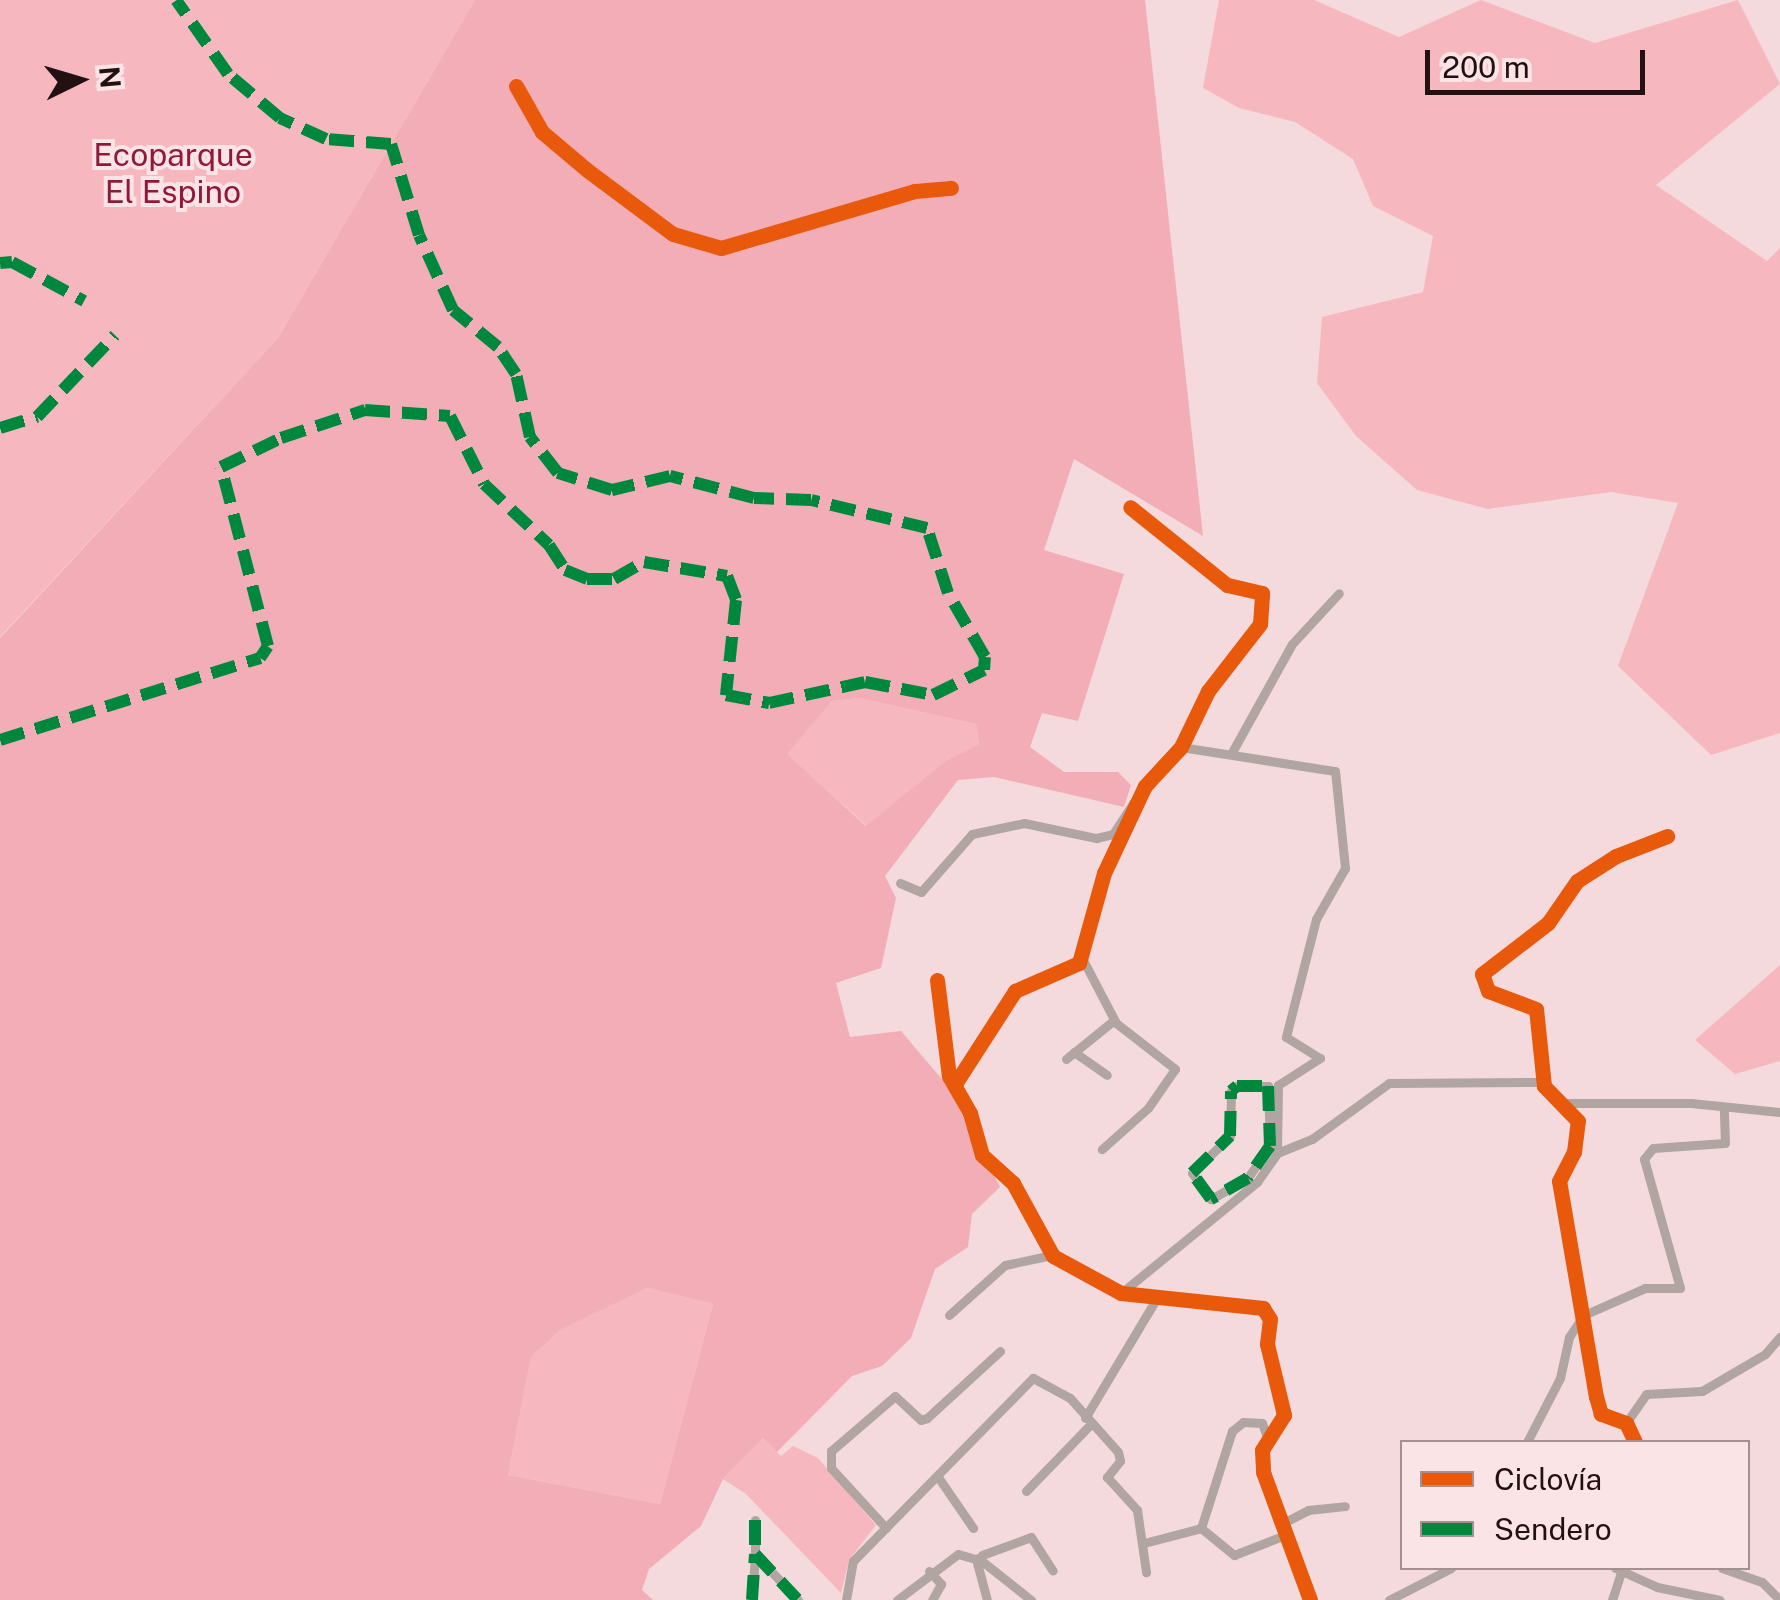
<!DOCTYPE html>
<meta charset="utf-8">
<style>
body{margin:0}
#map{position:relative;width:1780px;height:1600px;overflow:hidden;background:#f4dadc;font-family:"Public Sans",sans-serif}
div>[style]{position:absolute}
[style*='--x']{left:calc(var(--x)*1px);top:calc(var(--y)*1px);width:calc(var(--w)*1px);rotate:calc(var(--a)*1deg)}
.green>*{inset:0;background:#f7b7be}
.forest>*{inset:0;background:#f3adb6}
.minor>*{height:9px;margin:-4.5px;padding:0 4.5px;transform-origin:4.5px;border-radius:4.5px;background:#b0a5a1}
.quiet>*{height:12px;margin-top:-6px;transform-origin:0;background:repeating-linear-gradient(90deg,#00873e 0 25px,transparent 0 37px)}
.cycleway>*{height:15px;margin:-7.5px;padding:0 7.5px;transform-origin:7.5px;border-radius:7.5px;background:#e8590c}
span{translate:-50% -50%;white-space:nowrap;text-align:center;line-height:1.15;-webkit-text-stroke:8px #fbe4e6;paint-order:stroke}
.park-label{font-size:32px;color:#92183a}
.legend{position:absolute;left:1400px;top:1440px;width:350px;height:130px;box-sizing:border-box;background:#fbe4e6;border:2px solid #a58f91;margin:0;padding:12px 18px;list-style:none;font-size:30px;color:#231012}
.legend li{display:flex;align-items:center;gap:20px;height:50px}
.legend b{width:50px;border:2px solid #a58f91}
.north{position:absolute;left:30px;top:30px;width:100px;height:100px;-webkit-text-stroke:8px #fbe4e6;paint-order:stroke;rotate:85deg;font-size:28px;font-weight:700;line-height:40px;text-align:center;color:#231012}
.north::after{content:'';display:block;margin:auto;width:35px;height:45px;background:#231012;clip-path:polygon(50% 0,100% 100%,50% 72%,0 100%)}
.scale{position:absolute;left:1425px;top:50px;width:220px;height:45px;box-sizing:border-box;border:5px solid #231012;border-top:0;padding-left:12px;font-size:30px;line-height:35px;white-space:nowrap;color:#231012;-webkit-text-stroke:8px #fbe4e6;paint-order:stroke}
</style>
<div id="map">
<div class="green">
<i style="clip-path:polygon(0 0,475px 0,278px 338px,0 637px)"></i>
<i style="clip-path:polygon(1219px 0,1314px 0,1399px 37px,1481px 0,1595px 43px,1738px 0,1780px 84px,1656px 185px,1767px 261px,1780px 248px,1780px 733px,1711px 755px,1618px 666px,1678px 503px,1611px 492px,1488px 509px,1417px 490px,1356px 436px,1317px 383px,1322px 317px,1423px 292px,1433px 236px,1373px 206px,1353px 159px,1295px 122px,1239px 108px,1203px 88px)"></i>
<i style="clip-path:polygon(859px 698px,976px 724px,979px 746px,947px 760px,867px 826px,786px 754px,832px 701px)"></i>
<i style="clip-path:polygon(1780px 965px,1780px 1061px,1735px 1074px,1695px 1040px)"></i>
<i style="clip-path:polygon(647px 1288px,713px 1304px,660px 1504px,508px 1475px,531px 1357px,557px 1331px)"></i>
<i style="clip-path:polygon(763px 1438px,781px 1456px,793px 1446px,818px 1458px,876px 1525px,849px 1560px,841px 1593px,746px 1494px,723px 1479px)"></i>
</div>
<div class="forest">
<i style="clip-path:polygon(evenodd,475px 0,1145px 0,1203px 536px,1074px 459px,1044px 550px,1124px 574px,1078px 721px,1042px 713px,1030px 747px,1064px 772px,1118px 772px,1131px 785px,1124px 807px,994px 777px,958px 780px,885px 876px,896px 898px,881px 968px,836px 983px,850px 1037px,901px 1031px,946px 1084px,1000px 1187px,972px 1214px,968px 1247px,935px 1269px,911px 1338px,882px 1366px,852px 1376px,777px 1452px,763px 1438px,723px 1479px,701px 1526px,649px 1569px,642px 1590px,653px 1600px,0 1600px,0 638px,278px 338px,475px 0,859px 698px,976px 724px,979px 745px,947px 760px,866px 826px,787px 754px,832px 701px,859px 698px,475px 0,647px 1288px,713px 1304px,660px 1504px,508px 1475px,531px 1357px,558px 1331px,647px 1288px)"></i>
</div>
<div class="minor">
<i style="--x:1181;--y:747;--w:156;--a:8.9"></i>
<i style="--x:1335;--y:771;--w:98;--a:84.1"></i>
<i style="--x:1345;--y:868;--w:59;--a:119.6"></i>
<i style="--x:1316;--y:919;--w:122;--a:104.3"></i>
<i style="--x:1286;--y:1037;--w:40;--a:32"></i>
<i style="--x:1231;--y:754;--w:126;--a:-61"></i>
<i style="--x:1292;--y:644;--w:69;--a:-47.3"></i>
<i style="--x:900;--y:883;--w:23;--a:23"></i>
<i style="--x:921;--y:892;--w:77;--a:-48.7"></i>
<i style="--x:972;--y:834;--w:53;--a:-11.9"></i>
<i style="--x:1024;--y:823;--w:74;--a:11.8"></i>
<i style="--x:1096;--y:838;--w:17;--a:-13"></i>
<i style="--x:1113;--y:834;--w:37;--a:-57"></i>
<i style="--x:1133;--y:803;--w:5;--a:22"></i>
<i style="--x:1082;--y:958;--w:73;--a:62.4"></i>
<i style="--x:1116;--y:1023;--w:75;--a:37.9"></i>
<i style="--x:1175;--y:1069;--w:47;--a:124.7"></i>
<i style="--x:1148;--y:1108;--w:62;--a:138.3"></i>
<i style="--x:937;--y:980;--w:97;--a:82.9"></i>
<i style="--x:949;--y:1076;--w:43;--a:60.4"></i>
<i style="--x:970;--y:1113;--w:44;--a:74.1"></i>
<i style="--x:982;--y:1155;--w:42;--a:42.1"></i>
<i style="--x:1013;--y:1183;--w:83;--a:61.3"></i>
<i style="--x:1053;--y:1256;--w:77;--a:28.6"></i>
<i style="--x:1121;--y:1293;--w:143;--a:6"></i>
<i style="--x:1263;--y:1308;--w:13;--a:58"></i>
<i style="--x:1270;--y:1319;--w:25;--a:97"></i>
<i style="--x:1267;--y:1344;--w:73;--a:76.5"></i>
<i style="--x:1284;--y:1415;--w:41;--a:122.2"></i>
<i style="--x:1262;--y:1450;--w:22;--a:87"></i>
<i style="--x:1263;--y:1472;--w:136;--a:69.8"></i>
<i style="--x:1074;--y:1052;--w:40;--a:34.9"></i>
<i style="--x:1066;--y:1059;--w:62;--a:-39.1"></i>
<i style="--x:955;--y:1084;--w:111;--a:-57.2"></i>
<i style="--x:1015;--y:991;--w:70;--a:-23.6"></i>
<i style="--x:1079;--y:963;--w:93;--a:-74.5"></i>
<i style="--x:1104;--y:873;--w:96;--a:-64.8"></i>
<i style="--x:1145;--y:786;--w:53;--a:-47.3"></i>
<i style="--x:1181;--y:747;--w:62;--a:-64.3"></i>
<i style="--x:1208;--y:691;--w:85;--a:-52.2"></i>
<i style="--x:1260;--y:624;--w:31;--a:-86"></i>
<i style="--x:1262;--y:593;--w:36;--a:-167"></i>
<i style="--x:1227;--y:585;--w:124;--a:-141.2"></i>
<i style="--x:1237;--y:1086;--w:31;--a:0"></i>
<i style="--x:1268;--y:1086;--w:60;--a:88.1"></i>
<i style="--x:1270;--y:1146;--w:39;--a:125"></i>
<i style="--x:1248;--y:1178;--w:43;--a:150.4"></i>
<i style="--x:1211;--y:1199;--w:32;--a:-126"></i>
<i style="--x:1192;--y:1173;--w:53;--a:-44.2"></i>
<i style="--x:1230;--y:1136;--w:45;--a:-88.7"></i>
<i style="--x:1231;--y:1091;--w:8;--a:-40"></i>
<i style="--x:1566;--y:1103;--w:125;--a:0"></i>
<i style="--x:1691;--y:1103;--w:89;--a:5.8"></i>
<i style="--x:1277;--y:1153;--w:38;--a:-22"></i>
<i style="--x:1312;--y:1139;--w:95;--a:-36"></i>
<i style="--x:1389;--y:1083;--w:154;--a:-0.4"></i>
<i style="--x:1121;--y:1293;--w:176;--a:-39.2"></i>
<i style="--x:1257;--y:1182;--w:35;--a:-55"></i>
<i style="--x:1277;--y:1153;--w:68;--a:-89.2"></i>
<i style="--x:1278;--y:1085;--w:50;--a:-32.7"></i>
<i style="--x:949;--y:1315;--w:75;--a:-41.8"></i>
<i style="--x:1005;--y:1265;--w:48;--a:-12"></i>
<i style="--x:1085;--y:1418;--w:142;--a:-59.1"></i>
<i style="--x:1626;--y:1423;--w:35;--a:-55"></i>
<i style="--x:1646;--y:1394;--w:56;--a:-3.1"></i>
<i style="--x:1702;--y:1391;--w:73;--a:-30.4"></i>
<i style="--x:1765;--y:1354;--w:23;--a:-49"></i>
<i style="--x:1527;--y:1442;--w:72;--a:-62.7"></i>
<i style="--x:1560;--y:1378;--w:42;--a:-77.6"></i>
<i style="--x:1569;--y:1337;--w:27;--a:-56"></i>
<i style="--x:1584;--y:1315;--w:67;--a:-23.9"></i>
<i style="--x:1645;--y:1288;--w:35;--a:0"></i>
<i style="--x:1680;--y:1288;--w:134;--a:-105.6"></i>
<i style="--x:1644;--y:1159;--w:14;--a:-51"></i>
<i style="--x:1653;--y:1148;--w:72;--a:-4"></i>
<i style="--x:1725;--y:1143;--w:33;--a:-92"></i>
<i style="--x:1635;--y:1442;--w:21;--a:-115"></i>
<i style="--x:1626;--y:1423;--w:27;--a:-160"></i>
<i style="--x:1601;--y:1414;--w:18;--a:-106"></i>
<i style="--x:1596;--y:1397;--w:219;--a:-99.7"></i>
<i style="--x:1559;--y:1181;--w:33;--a:-63"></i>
<i style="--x:1574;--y:1152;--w:31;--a:-83"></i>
<i style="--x:1578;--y:1121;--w:49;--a:-134.2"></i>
<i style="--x:1544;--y:1086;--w:77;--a:-95.9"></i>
<i style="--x:1536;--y:1009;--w:51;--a:-159.4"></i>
<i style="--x:1488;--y:991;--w:18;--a:-109"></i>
<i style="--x:1482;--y:974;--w:83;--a:-37.7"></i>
<i style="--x:1548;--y:923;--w:51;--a:-55.4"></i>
<i style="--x:1577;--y:881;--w:46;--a:-32.7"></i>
<i style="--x:1616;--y:856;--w:55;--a:-21.4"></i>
<i style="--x:938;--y:1477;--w:62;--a:55.5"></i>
<i style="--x:1026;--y:1491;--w:92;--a:-45.9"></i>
<i style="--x:755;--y:1520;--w:34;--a:90"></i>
<i style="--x:1281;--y:1524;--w:30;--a:-27"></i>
<i style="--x:1308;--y:1510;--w:37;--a:-6"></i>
<i style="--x:886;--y:1528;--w:81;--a:-132.5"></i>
<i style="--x:831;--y:1468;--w:17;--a:-90"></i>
<i style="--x:831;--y:1451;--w:84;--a:-40.7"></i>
<i style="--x:895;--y:1396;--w:35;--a:43"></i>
<i style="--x:921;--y:1420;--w:6;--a:-18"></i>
<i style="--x:927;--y:1418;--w:99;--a:-42.5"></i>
<i style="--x:1201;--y:1528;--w:102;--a:-72.3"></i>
<i style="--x:1232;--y:1431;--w:14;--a:-39"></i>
<i style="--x:1243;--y:1422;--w:19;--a:3"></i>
<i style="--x:1262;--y:1423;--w:15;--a:70"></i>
<i style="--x:1201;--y:1528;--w:43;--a:39.3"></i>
<i style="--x:1234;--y:1555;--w:55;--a:-21.4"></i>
<i style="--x:1144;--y:1543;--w:59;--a:-14.7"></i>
<i style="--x:982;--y:1555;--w:52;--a:-20.2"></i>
<i style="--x:1031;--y:1537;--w:40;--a:57.1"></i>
<i style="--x:978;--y:1558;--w:68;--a:38.4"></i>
<i style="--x:1615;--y:1568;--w:46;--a:24.3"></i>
<i style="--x:1657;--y:1587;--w:64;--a:11.7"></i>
<i style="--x:1722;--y:1568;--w:42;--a:19.3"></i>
<i style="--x:1762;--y:1582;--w:25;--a:45"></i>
<i style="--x:929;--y:1571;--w:18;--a:47"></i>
<i style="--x:941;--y:1584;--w:18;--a:119"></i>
<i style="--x:752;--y:1600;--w:46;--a:-86.3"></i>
<i style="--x:755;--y:1554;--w:63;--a:46.9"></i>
<i style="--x:846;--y:1600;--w:40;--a:-80"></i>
<i style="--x:853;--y:1561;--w:257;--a:-45.5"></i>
<i style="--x:1033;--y:1378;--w:42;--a:28.4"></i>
<i style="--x:1070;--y:1398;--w:72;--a:48.4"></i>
<i style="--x:1118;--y:1452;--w:9;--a:77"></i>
<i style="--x:1120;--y:1461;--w:21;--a:129"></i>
<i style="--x:1107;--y:1477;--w:45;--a:47.7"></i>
<i style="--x:1137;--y:1510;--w:63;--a:81.7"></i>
<i style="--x:897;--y:1600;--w:76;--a:-37"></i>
<i style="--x:958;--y:1554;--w:19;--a:16"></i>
<i style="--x:976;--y:1559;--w:42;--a:75"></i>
<i style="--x:1389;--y:1600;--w:70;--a:-27.3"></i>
<i style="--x:1612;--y:1600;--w:26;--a:-72"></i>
</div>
<div class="quiet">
<i style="--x:0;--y:263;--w:12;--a:-5"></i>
<i style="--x:12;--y:262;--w:82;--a:28.4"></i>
<i style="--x:0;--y:428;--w:39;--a:-17"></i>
<i style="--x:37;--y:417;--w:113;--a:-46.4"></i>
<i style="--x:0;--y:740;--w:273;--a:-17.5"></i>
<i style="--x:260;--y:658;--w:14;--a:-56"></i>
<i style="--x:268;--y:646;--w:185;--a:-104.7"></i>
<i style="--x:221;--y:467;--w:67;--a:-25.8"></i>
<i style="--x:281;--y:438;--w:89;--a:-18.4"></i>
<i style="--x:365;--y:410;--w:85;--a:4"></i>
<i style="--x:450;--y:416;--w:76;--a:63.4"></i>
<i style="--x:484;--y:484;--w:89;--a:43.2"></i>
<i style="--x:549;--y:545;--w:30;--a:57"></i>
<i style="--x:565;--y:570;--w:24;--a:22"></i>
<i style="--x:587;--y:579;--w:27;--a:0"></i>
<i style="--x:614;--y:579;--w:34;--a:-30"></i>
<i style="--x:644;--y:562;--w:84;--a:9.6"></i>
<i style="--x:727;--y:576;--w:26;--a:69"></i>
<i style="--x:736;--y:600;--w:96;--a:96"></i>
<i style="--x:726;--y:695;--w:44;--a:10.5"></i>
<i style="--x:769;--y:703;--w:98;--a:-12.3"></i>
<i style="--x:865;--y:682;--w:69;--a:10.8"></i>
<i style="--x:933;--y:695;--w:57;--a:-26.1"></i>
<i style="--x:984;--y:670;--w:13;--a:-86"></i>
<i style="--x:985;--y:657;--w:74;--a:-120"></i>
<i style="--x:948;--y:593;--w:68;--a:-107.9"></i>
<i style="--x:927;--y:528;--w:119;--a:-166.4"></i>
<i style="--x:811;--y:500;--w:57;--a:-178"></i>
<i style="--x:754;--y:498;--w:87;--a:-165.3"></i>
<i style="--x:670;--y:476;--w:60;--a:166.4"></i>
<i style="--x:612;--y:490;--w:57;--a:-162.5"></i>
<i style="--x:558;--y:473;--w:46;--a:-127.9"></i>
<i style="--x:530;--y:437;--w:65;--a:-102.5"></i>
<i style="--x:516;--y:374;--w:32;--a:-124"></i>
<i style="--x:498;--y:347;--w:58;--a:-140.6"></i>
<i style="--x:453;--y:310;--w:82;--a:-114.4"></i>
<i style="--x:419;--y:235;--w:95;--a:-107.1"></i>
<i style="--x:391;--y:144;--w:65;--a:-175.6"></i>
<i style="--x:326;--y:139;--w:51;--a:-155.5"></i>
<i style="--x:280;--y:118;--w:68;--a:-139.8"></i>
<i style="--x:228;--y:74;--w:90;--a:-125.1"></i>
<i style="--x:1237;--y:1086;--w:31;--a:0"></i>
<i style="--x:1268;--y:1086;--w:60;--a:88.1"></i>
<i style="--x:1270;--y:1146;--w:39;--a:125"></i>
<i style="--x:1248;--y:1178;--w:43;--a:150.4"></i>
<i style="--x:1211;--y:1199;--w:32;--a:-126"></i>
<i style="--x:1192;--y:1173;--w:53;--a:-44.2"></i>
<i style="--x:1230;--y:1136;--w:45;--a:-88.7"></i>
<i style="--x:1231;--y:1091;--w:8;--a:-40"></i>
<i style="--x:755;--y:1520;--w:34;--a:90"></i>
<i style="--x:752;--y:1600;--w:46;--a:-86.3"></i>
<i style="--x:755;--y:1554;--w:63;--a:46.9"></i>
</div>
<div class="cycleway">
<i style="--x:516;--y:86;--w:53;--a:60.5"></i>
<i style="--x:542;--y:132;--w:59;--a:40.2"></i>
<i style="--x:587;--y:170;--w:107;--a:36.7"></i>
<i style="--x:673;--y:234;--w:50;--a:16.3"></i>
<i style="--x:721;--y:248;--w:202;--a:-16.4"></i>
<i style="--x:915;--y:191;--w:36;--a:-5"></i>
<i style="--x:937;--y:980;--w:97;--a:82.9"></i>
<i style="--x:949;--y:1076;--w:43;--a:60.4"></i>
<i style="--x:970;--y:1113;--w:44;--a:74.1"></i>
<i style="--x:982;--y:1155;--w:42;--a:42.1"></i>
<i style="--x:1013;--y:1183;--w:83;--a:61.3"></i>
<i style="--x:1053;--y:1256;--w:77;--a:28.6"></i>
<i style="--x:1121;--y:1293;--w:143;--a:6"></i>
<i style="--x:1263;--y:1308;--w:13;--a:58"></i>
<i style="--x:1270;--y:1319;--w:25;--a:97"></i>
<i style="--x:1267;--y:1344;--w:73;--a:76.5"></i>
<i style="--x:1284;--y:1415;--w:41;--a:122.2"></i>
<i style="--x:1262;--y:1450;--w:22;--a:87"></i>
<i style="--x:1263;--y:1472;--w:136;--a:69.8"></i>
<i style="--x:955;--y:1084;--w:111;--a:-57.2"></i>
<i style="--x:1015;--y:991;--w:70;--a:-23.6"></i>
<i style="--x:1079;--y:963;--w:93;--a:-74.5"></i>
<i style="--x:1104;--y:873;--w:96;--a:-64.8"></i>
<i style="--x:1145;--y:786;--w:53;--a:-47.3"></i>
<i style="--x:1181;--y:747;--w:62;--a:-64.3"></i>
<i style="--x:1208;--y:691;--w:85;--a:-52.2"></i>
<i style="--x:1260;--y:624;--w:31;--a:-86"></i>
<i style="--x:1262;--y:593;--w:36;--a:-167"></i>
<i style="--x:1227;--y:585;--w:124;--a:-141.2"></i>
<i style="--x:1635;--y:1442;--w:21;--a:-115"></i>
<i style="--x:1626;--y:1423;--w:27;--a:-160"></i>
<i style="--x:1601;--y:1414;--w:18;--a:-106"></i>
<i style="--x:1596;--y:1397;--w:219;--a:-99.7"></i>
<i style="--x:1559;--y:1181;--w:33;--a:-63"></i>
<i style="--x:1574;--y:1152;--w:31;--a:-83"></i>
<i style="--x:1578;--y:1121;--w:49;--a:-134.2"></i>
<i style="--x:1544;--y:1086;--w:77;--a:-95.9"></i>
<i style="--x:1536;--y:1009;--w:51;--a:-159.4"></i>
<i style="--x:1488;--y:991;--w:18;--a:-109"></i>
<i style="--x:1482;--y:974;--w:83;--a:-37.7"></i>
<i style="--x:1548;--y:923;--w:51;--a:-55.4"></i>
<i style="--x:1577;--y:881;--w:46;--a:-32.7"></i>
<i style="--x:1616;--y:856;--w:55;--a:-21.4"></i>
</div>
<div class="park-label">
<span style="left:173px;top:174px">Ecoparque<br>El Espino</span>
</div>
<ul class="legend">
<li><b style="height:12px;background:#e8590c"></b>Ciclovía</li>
<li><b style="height:12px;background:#00873e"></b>Sendero</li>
</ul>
<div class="north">N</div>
<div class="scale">200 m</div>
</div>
